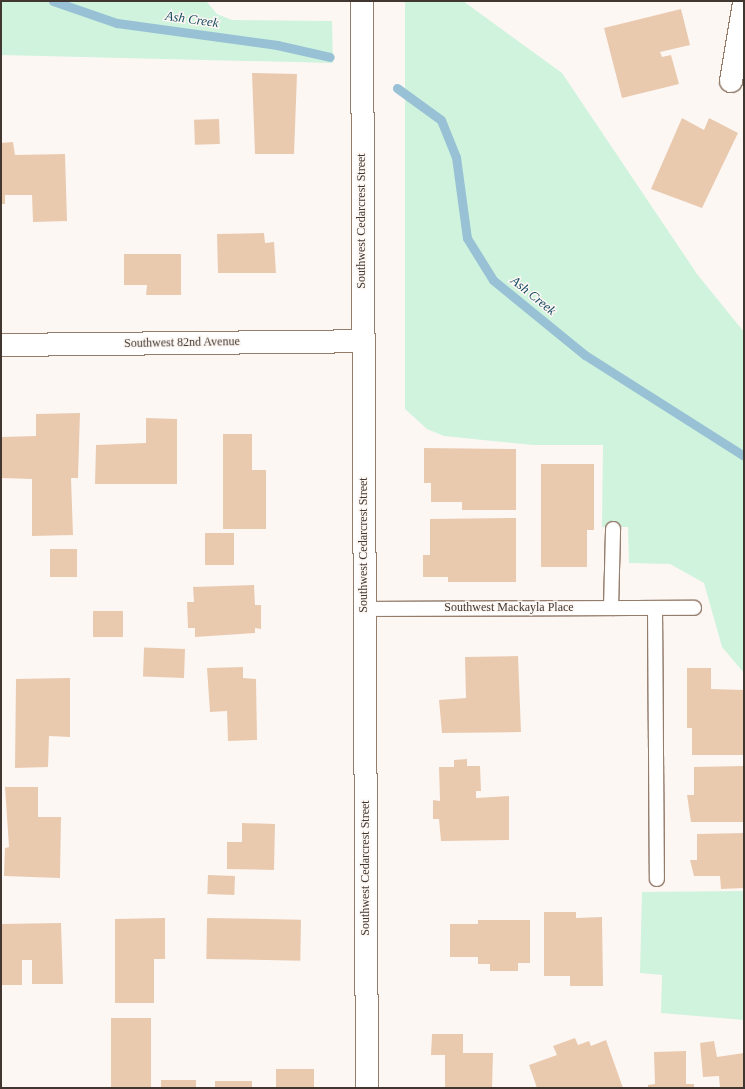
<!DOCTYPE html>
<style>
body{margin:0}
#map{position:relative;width:745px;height:1089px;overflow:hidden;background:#fdf7f4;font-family:"Times New Roman",serif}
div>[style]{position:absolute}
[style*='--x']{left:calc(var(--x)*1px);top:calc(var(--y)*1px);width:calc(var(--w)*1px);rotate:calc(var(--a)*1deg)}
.green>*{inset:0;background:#cff3dd}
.stream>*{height:9px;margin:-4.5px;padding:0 4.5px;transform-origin:4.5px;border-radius:4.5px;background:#98c1d5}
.building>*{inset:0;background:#eacaaf;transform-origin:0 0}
.roads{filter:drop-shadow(1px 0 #957d6c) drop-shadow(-1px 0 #957d6c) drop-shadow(0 1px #957d6c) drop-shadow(0 -1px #957d6c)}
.lane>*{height:14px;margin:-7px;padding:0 7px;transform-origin:7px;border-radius:7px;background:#fff}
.street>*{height:22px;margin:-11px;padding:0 11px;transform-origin:11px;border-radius:11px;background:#fff}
span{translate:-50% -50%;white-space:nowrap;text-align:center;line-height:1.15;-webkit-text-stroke:3px #fdf7f4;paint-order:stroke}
.street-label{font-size:12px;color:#423730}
.water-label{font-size:13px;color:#164c61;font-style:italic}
.frame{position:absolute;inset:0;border:2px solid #423730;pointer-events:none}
</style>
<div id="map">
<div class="green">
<i style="clip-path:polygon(1px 1px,206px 1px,217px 14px,232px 20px,332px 21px,333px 63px,1px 55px)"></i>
<i style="clip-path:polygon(405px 1px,463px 1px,562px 73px,697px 274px,744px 332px,744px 673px,722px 647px,704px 583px,670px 564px,629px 563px,628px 527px,602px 527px,603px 445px,533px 445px,444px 436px,427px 429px,405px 409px)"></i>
<i style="clip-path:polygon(744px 891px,744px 1020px,661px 1013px,662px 975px,640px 973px,642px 892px)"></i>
</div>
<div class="stream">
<i style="--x:53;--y:1;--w:68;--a:19"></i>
<i style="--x:117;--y:23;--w:162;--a:7.8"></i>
<i style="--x:277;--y:45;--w:54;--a:12.8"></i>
<i style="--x:397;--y:88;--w:54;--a:36"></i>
<i style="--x:441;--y:120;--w:40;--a:68"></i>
<i style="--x:456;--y:157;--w:82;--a:82.3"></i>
<i style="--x:467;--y:238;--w:49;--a:58.2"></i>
<i style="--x:493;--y:280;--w:119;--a:39.2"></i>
<i style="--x:585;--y:355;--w:188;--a:32.4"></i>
</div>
<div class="building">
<i style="clip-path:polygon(681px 9px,690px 45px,660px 52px,662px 57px,671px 55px,679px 84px,622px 98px,604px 28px)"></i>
<i style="clip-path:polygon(252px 73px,297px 74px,294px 154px,255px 154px)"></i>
<i style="clip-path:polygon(682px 118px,704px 130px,709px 118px,738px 133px,702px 208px,651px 189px)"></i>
<i style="left:219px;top:119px;width:25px;height:25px;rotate:88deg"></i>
<i style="clip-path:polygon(13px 142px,15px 155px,65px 154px,67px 221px,33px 222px,32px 195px,5px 195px,5px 204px,1px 204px,1px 143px)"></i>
<i style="clip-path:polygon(264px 233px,265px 243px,274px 242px,276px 273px,218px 273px,217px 234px)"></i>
<i style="clip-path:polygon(124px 254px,181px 254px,181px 295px,146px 295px,147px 285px,124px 285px)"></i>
<i style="clip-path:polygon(80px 413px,78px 478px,71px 478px,73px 535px,32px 536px,32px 479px,1px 478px,1px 437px,36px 436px,36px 414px)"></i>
<i style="clip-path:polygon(146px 418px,177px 419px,177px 484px,95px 484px,96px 445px,146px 443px)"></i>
<i style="clip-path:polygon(223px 434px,252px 434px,252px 470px,266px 470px,266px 529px,223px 529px)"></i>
<i style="clip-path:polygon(424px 448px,516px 449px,516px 510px,462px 510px,462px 502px,431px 502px,431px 483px,424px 483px)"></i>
<i style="clip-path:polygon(541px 464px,594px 464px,594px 530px,587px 530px,587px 567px,541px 567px)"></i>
<i style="clip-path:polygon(516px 518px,516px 582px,448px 582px,448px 577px,423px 577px,423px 555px,430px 555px,430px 519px)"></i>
<i style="left:205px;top:533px;width:29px;height:32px"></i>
<i style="left:50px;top:549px;width:27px;height:28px"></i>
<i style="clip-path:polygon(254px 585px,255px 605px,261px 605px,261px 629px,255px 628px,255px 633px,195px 637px,195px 628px,188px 628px,187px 602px,194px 602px,193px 587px)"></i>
<i style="left:123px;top:611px;width:26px;height:30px;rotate:90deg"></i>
<i style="left:185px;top:649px;width:29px;height:41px;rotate:92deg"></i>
<i style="clip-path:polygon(518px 656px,521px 732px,442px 733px,439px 700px,466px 698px,465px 657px)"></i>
<i style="clip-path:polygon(243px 667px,243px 678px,256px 679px,257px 740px,228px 741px,227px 711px,210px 712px,207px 668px)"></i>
<i style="clip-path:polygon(687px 668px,711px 668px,711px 689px,744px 690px,744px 755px,692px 755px,692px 728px,687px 728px)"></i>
<i style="clip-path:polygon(70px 678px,70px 737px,49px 736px,48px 767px,15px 768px,16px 679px)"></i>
<i style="clip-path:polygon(467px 759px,467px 766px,480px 766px,481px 791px,476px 791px,476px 798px,509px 796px,509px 840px,441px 841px,439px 819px,433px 819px,433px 800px,440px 801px,439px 767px,454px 767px,454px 760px)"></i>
<i style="clip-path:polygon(744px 766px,744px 822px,691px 822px,687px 795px,694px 795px,694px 767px)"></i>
<i style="clip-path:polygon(5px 787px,38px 787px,38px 817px,61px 817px,60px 878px,4px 876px,5px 848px,9px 847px)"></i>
<i style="clip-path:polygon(242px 823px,275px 824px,274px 870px,227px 869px,227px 842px,242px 842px)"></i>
<i style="clip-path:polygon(744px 833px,744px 888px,721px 889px,720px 876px,694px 876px,690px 860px,697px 860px,697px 834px)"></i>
<i style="left:208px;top:875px;width:27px;height:19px;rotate:2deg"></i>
<i style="clip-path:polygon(544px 912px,576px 912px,576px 918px,602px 917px,603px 986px,570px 986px,570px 976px,544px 976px)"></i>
<i style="clip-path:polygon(165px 918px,165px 959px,154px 959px,154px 1003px,115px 1003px,115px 919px)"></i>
<i style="left:207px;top:918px;width:94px;height:41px;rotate:1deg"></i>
<i style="clip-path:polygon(478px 920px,530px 920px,530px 963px,518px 963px,518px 971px,490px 971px,490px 964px,478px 964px,478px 957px,450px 957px,450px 924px,478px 924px)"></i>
<i style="clip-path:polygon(61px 923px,63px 984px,32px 984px,32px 960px,22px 960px,22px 985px,1px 985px,1px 924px)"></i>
<i style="left:111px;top:1018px;width:40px;height:70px"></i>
<i style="clip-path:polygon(432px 1034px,463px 1034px,463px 1053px,493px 1053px,492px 1088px,445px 1088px,445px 1055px,431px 1055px)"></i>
<i style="clip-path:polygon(575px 1038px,578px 1045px,589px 1041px,591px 1046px,606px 1040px,623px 1088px,537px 1088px,529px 1065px,557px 1055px,553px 1046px)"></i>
<i style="clip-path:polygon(714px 1041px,717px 1057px,744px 1053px,744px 1088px,720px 1088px,719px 1076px,703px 1077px,700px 1043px)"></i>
<i style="clip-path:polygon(686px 1051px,686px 1084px,694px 1084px,694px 1088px,648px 1088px,648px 1085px,655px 1084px,654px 1052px)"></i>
<i style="left:276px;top:1069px;width:38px;height:19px"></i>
<i style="left:161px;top:1080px;width:35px;height:8px"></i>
<i style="left:215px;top:1081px;width:37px;height:7px"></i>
</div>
<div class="roads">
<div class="lane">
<i style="--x:611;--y:608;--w:79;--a:-88.5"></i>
<i style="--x:655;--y:608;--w:271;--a:89.6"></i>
<i style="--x:364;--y:609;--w:330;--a:-0.2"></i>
</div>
<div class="street">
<i style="--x:362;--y:1;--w:1087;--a:89.74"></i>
<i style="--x:731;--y:81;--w:79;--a:-80.5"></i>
<i style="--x:1;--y:345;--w:361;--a:-0.6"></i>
</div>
</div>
<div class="street-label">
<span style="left:362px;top:221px;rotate:-90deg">Southwest Cedarcrest Street</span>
<span style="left:182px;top:343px;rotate:-1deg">Southwest 82nd Avenue</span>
<span style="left:364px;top:545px;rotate:-90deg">Southwest Cedarcrest Street</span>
<span style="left:509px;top:608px">Southwest Mackayla Place</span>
<span style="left:366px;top:868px;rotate:-90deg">Southwest Cedarcrest Street</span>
</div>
<div class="water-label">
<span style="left:192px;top:20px;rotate:8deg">Ash Creek</span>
<span style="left:533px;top:296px;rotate:39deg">Ash Creek</span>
</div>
<div class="frame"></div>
</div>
